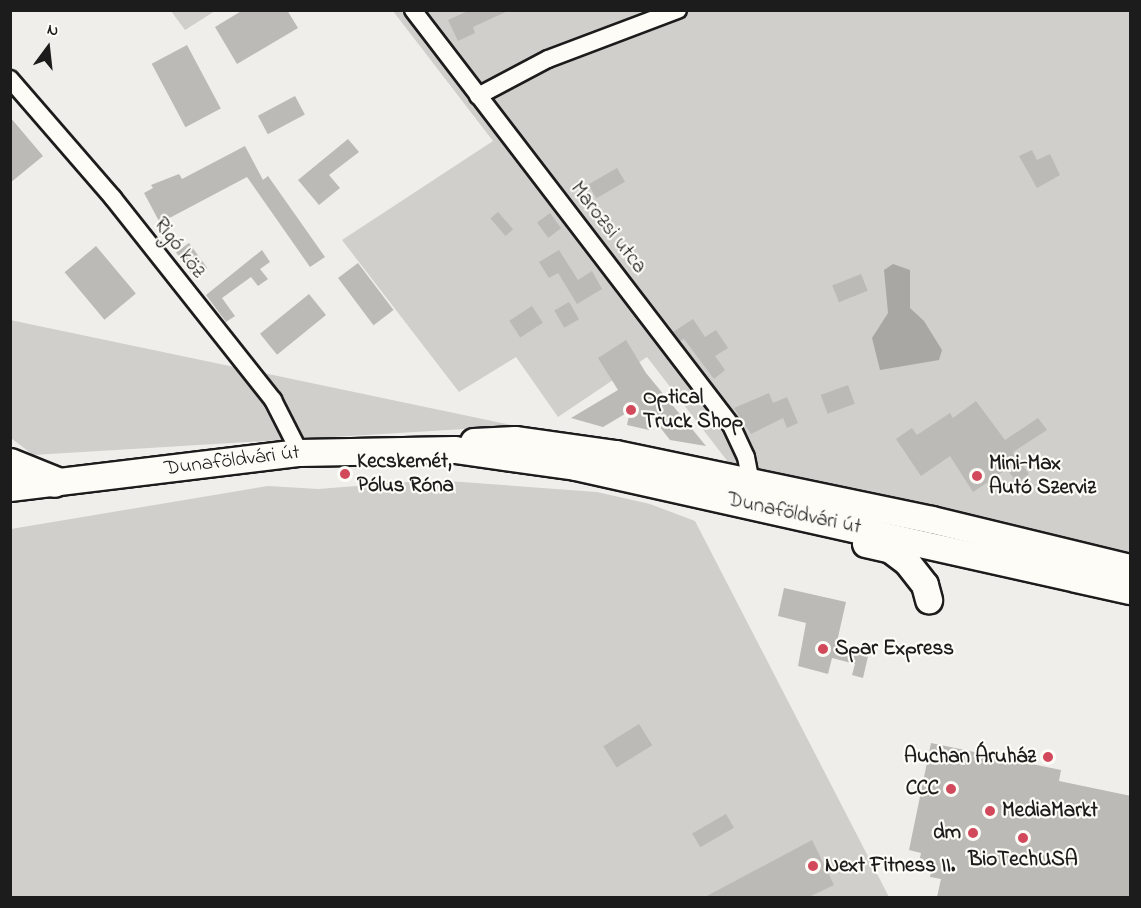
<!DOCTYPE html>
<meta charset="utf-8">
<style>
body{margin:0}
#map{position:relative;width:1141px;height:908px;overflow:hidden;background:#f0eeea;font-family:"Indie Flower",sans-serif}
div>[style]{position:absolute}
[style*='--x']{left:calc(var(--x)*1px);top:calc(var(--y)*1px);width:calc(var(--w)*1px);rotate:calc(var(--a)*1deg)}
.green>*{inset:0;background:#d0cfcc}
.water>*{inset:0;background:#a8a7a3}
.building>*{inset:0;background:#bbbab6;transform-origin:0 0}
.roads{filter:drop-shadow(2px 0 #1c1c1c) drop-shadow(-2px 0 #1c1c1c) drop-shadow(0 2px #1c1c1c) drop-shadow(0 -2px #1c1c1c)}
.street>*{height:16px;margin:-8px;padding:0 8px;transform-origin:8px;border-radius:8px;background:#fdfcf7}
.primary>*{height:26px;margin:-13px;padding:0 13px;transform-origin:13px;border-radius:13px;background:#fdfcf7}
.highway>*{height:30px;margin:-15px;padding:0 15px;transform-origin:15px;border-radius:15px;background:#fdfcf7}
.dots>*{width:16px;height:16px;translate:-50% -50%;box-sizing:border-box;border:3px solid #fdfcf7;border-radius:50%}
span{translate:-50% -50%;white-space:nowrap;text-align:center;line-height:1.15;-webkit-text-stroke:4.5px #fdfcf7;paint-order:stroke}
.street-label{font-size:21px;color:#1c1c1c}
.poi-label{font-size:21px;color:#1c1c1c;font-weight:700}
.left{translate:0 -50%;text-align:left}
.right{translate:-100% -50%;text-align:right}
.frame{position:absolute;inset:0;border:12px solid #1c1c1c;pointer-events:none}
.north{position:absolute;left:18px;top:18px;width:60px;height:60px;-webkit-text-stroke:4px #fdfcf7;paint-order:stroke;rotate:15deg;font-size:16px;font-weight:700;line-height:24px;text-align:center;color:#1c1c1c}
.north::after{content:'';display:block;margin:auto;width:21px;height:27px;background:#1c1c1c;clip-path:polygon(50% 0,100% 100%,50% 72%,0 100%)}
</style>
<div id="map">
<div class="green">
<i style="clip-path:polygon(171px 11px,215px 11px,185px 30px)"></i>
<i style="clip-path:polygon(393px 11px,1130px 11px,1130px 557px,735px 471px,647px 357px,558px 417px,516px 357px,459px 392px,342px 240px,493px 141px)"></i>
<i style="clip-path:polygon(10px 320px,516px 426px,33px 455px,11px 438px)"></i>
<i style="clip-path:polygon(434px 480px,597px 492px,650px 504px,695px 521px,889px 897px,11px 898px,11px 529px,268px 486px,318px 489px)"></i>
</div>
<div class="water">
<i style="clip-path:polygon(893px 264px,910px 270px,910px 308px,924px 321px,942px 350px,939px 360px,880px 370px,872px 338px,888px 313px,884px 270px)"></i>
</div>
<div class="building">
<i style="clip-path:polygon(243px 10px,287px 10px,298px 28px,237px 64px,215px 27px)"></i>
<i style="clip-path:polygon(470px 10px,510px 10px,473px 27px,475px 33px,458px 41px,448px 20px)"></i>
<i style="left:187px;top:45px;width:72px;height:40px;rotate:62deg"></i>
<i style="left:295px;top:96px;width:21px;height:42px;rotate:62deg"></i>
<i style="clip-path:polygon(10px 117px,43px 156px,10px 183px)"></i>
<i style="clip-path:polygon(348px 139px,359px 152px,329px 175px,340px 188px,319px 205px,298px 180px)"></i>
<i style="clip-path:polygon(245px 146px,263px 180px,268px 176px,325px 257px,310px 267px,247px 177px,160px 223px,144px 193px,153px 188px,151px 185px,179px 174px,182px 179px)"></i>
<i style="clip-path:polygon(1032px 150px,1037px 160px,1050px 154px,1060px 175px,1037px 188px,1019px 156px)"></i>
<i style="left:617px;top:168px;width:16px;height:33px;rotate:60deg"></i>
<i style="left:498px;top:212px;width:23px;height:10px;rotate:49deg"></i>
<i style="left:550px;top:213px;width:19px;height:16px;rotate:54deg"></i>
<i style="left:189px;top:243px;width:31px;height:16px;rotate:54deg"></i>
<i style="left:96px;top:246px;width:62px;height:41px;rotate:50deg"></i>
<i style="clip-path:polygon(262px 250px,270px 262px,260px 269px,268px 279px,258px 286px,251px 277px,222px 298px,235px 316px,226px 322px,206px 295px)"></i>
<i style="clip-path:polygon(559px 250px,578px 280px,592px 271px,602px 289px,577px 304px,558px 273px,549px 278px,539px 262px)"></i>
<i style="left:358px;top:263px;width:59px;height:25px;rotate:53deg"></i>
<i style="left:861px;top:274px;width:18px;height:31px;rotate:68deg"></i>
<i style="left:309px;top:294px;width:27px;height:63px;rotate:51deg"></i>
<i style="left:569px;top:302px;width:20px;height:17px;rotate:60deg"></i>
<i style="left:532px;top:306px;width:20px;height:27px;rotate:57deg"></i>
<i style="clip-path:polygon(693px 319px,705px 337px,716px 330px,728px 348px,715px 356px,725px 370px,714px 379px,684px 339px,680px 341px,673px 332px)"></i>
<i style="clip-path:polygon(626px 340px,646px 373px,706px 446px,670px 440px,652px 417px,649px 430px,627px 425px,630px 411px,603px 427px,571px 418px,618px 390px,598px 358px)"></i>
<i style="left:848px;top:385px;width:20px;height:29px;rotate:70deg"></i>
<i style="clip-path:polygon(769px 393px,773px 403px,787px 397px,798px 423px,787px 428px,783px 418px,751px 434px,734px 408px)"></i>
<i style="clip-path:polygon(976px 401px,1005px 440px,1038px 418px,1047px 430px,1013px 452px,1029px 474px,1017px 483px,1007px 469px,973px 492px,950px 456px,921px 476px,896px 439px,912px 428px,917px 435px,950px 413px,953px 418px)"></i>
<i style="clip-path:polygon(784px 588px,846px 602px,836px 646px,869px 652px,863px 678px,852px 675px,855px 664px,832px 658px,828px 674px,798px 666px,806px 623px,778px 616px)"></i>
<i style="left:639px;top:724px;width:25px;height:42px;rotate:58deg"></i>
<i style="clip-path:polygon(931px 743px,1061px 770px,1059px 781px,1131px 796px,1131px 897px,937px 897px,941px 879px,930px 877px,932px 865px,919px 862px,921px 853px,909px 850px)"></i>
<i style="left:726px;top:814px;width:16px;height:39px;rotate:60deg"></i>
<i style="clip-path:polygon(812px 840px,834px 885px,809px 897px,705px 897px)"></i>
</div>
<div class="roads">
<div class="street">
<i style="--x:413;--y:10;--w:523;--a:52.54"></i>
<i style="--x:731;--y:425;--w:35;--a:65"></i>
<i style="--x:746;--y:457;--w:25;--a:79"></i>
<i style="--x:10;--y:79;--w:157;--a:49.1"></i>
<i style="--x:113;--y:198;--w:258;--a:51.6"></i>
<i style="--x:273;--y:400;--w:59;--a:63"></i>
<i style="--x:478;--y:96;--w:79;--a:-27.9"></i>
<i style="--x:548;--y:59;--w:139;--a:-20.7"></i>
</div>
<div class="primary">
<i style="--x:474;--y:442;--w:41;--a:-2.8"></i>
<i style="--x:515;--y:440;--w:102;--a:7.9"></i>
<i style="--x:616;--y:454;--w:323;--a:11.8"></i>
<i style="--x:932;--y:520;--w:204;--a:13.6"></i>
<i style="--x:10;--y:488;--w:292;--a:-6.9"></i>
<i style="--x:300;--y:453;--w:155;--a:-1.1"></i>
<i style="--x:455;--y:450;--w:122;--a:8"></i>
<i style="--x:576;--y:467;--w:568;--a:12.62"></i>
<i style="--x:866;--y:544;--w:26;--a:13"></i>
<i style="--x:891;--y:550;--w:20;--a:37"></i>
<i style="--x:907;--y:562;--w:29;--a:52"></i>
<i style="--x:925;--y:585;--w:16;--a:75"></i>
</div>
<div class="highway">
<i style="--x:10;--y:464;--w:48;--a:21.8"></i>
</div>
</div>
<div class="dots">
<i style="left:631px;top:410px;background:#d1495b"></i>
<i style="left:345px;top:474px;background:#d1495b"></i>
<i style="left:977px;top:476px;background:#d1495b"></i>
<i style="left:823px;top:649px;background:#d1495b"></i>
<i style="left:1048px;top:757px;background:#d1495b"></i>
<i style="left:951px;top:789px;background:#d1495b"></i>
<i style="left:990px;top:811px;background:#d1495b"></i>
<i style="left:973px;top:833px;background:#d1495b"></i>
<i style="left:1023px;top:838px;background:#d1495b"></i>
<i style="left:813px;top:866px;background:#d1495b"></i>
</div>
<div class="street-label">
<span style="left:608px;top:228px;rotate:52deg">Marozsi utca</span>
<span style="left:179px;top:248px;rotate:52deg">Rigó köz</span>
<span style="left:232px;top:461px;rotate:-7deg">Dunaföldvári út</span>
<span style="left:794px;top:514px;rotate:12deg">Dunaföldvári út</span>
</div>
<div class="poi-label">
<span class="left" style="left:643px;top:410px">Optical<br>Truck Shop</span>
<span class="left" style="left:357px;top:474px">Kecskemét,<br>Pólus Róna</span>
<span class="left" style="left:989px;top:476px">Mini-Max<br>Autó Szerviz</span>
<span class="left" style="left:835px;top:649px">Spar Express</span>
<span class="right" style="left:1036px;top:757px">Auchan Áruház</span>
<span class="right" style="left:939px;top:789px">CCC</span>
<span class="left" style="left:1002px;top:811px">MediaMarkt</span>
<span class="right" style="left:961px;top:833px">dm</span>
<span style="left:1023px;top:860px">BioTechUSA</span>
<span class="left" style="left:825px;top:866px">Next Fitness II.</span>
</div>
<div class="frame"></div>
<div class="north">N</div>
</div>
